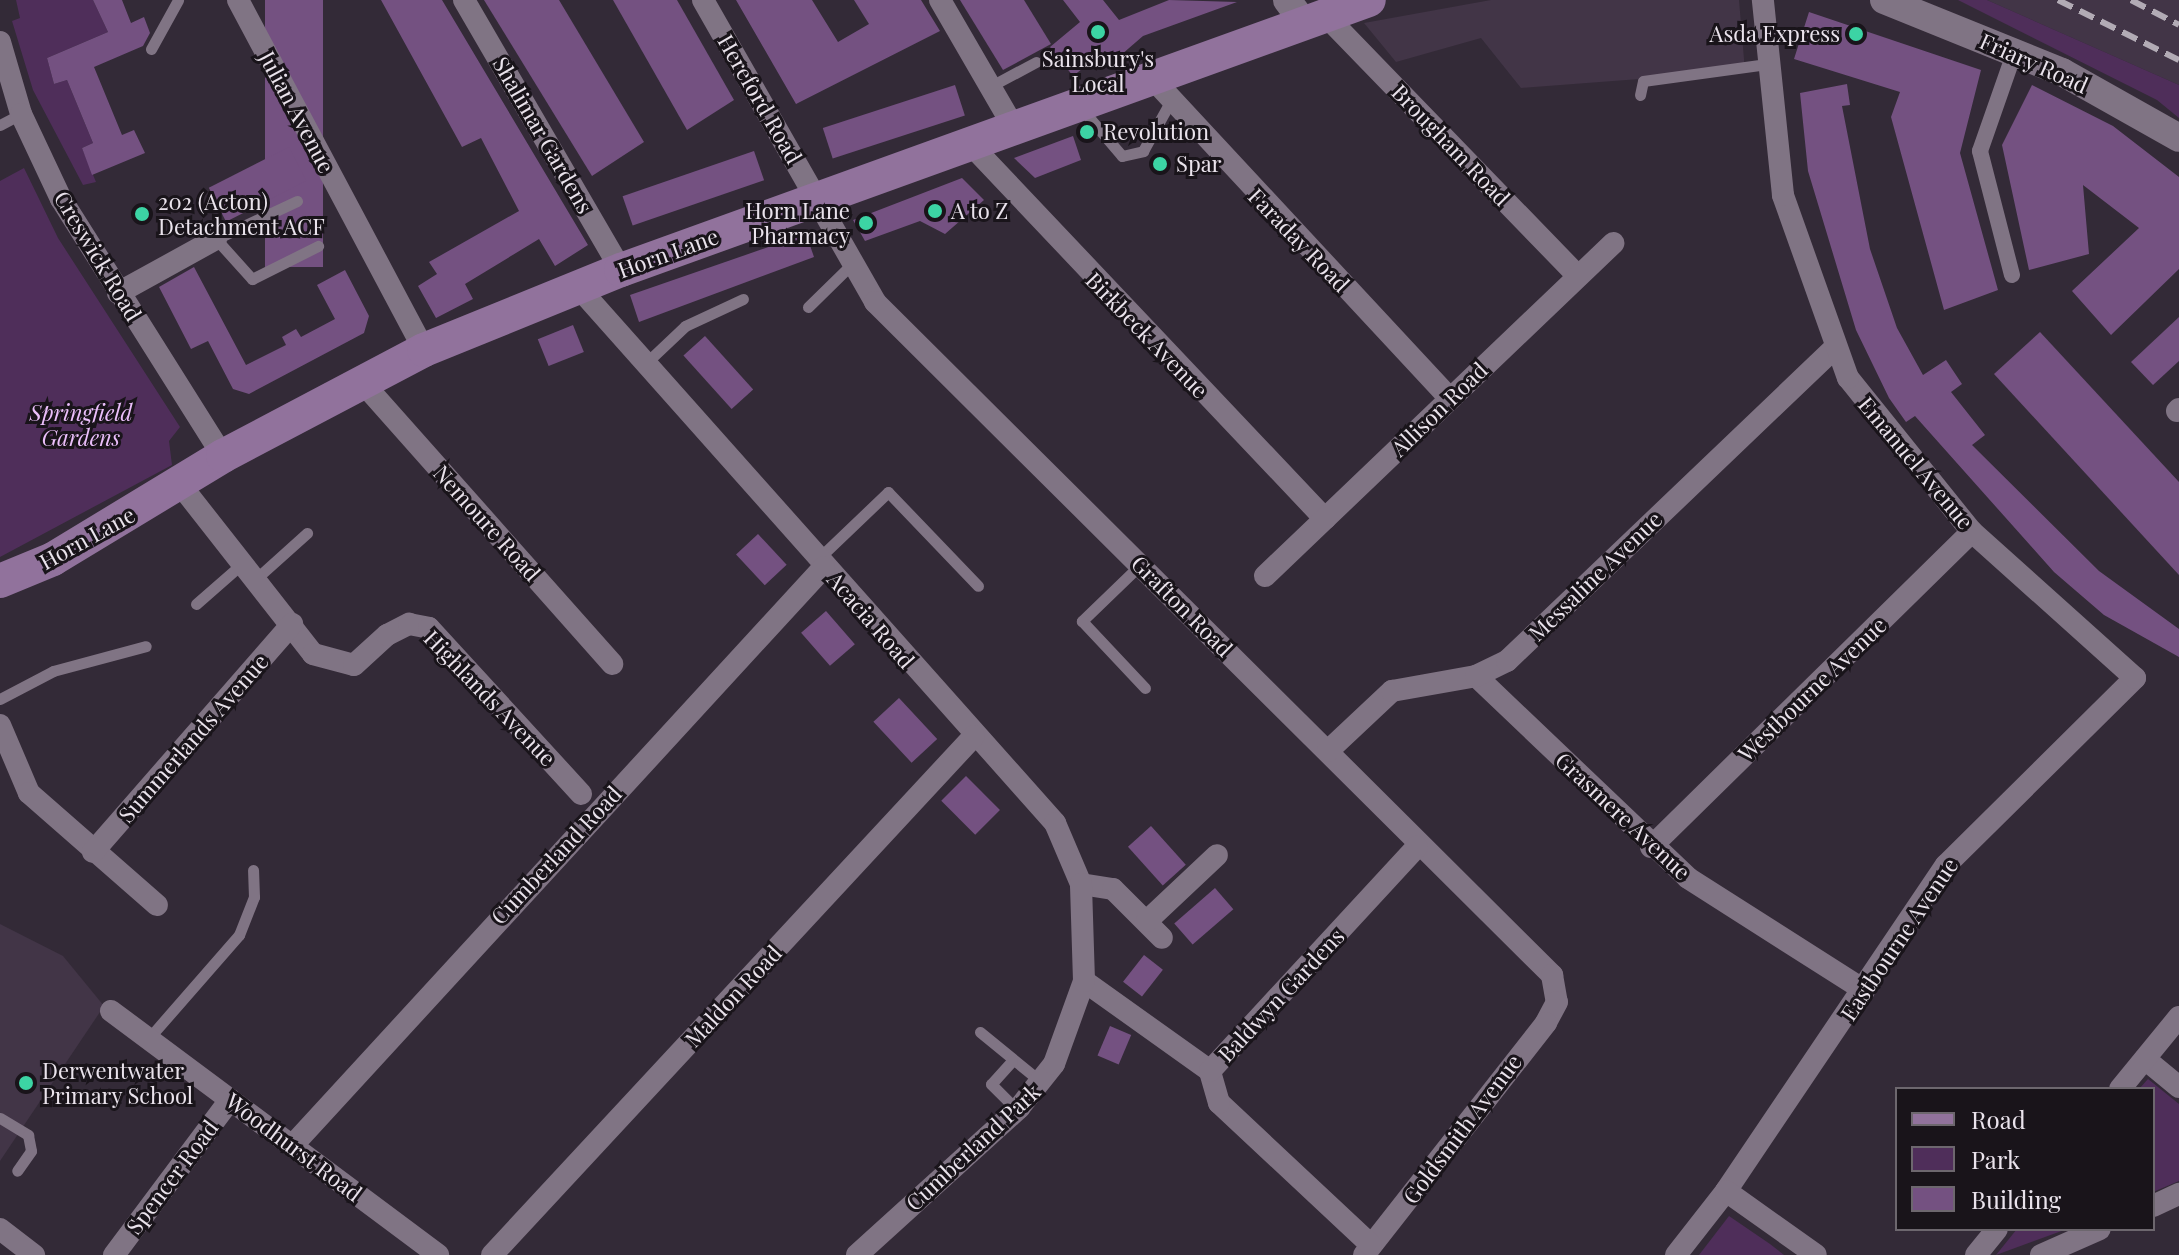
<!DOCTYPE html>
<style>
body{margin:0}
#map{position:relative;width:2179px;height:1255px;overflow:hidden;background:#332a37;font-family:"Playfair Display",serif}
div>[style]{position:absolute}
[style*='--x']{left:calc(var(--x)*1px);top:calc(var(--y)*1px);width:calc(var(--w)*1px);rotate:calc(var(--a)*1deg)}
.built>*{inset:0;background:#423547}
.green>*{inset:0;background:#4f2e5a}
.building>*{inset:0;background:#745181;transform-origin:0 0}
.service>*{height:11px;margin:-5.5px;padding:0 5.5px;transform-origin:5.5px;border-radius:5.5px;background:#807484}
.pedestrian>*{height:16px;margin:-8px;padding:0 8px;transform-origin:8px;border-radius:8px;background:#807484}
.minor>*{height:22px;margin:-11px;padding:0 11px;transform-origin:11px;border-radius:11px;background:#807484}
.tertiary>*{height:28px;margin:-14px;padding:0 14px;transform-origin:14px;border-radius:14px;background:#807484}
.primary>*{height:34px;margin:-17px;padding:0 17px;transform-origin:17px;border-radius:17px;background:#91729c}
.rail>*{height:6px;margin-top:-3px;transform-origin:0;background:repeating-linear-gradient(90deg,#b2abb5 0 16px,transparent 0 24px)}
.dots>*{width:22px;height:22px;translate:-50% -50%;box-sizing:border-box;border:4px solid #19141a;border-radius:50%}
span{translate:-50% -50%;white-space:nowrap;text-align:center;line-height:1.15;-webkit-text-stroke:6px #19141a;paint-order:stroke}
.poi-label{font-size:22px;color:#eae3ec}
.right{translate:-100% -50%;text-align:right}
.left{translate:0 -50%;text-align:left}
.street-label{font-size:22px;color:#eae3ec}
.park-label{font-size:22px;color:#ebbffb;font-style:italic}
.legend{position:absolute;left:1895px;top:1087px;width:260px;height:144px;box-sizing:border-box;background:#19141a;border:2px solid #6d676e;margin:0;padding:10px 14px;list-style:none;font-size:24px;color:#eae3ec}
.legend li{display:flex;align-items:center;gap:16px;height:40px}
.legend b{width:40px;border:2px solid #6d676e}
</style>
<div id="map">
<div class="built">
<i style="clip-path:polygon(1491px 0,1739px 0,1745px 71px,1521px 88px,1481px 38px,1396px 62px,1364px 23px)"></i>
<i style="clip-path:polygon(1987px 0,2179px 0,2179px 85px,2093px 47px)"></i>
<i style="clip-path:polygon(0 924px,63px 956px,104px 1006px,0 1161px)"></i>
</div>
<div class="green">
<i style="clip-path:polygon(16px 0,93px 0,108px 32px,47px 58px,54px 84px,67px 80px,93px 143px,82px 148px,96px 182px,83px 185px,33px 90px,12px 21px,20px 18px)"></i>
<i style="clip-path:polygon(1958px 0,1987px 0,2179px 85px,2179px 118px,2157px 100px)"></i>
<i style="clip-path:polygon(24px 168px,58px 238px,180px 427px,169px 441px,172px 465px,0 557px,0 181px)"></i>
<i style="clip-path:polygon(2148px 1079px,2179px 1104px,2179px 1181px,2153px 1192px,2153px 1089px,2139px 1089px)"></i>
<i style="clip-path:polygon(1729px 1216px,1770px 1244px,1784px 1255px,1699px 1255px)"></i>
<i style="clip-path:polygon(2017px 1229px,2067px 1229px,1996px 1255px)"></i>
</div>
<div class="building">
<i style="clip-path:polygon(93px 0,122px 0,131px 23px,144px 17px,150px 33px,143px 46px,94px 67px,122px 135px,134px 130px,145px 153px,92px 175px,82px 148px,93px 143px,67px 80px,54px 84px,47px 58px,108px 32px)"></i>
<i style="left:265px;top:0;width:58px;height:267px"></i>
<i style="clip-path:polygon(381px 0,442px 0,588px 245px,555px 266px,539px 239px,465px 284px,473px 299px,436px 318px,418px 286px,437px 274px,429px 262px,519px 211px,481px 138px,462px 147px)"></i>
<i style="clip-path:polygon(484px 0,559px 0,644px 142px,592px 176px)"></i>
<i style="clip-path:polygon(613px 0,677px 0,734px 100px,687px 130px)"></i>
<i style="clip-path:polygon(736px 0,812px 0,838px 42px,869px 24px,854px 0,921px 0,940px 31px,796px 104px)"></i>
<i style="clip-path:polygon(960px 0,1024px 0,1051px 44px,1003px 70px)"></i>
<i style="clip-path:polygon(1063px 0,1103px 0,1119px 20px,1169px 0,1237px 2px,1143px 36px,1114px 61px,1105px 51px,1073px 76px,1050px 47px,1080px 22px)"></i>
<i style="clip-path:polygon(1809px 12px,1981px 70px,1960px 153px,1998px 290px,1944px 310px,1891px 117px,1900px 92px,1794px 59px)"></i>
<i style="clip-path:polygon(1847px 84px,1850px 105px,1842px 106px,1870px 249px,1897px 328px,1923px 375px,1946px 360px,1962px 384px,1951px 392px,1985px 435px,1972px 445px,2099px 571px,2179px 629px,2179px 657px,2104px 615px,2054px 572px,1915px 416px,1906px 422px,1889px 398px,1856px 330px,1808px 171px,1800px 93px)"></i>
<i style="left:955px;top:85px;width:32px;height:139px;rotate:72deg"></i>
<i style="clip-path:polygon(2032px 85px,2113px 126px,2179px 177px,2179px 269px,2111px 335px,2072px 291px,2139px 228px,2083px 185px,2089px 254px,2029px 270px,2002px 145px)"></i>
<i style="clip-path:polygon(1073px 136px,1081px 160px,1035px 178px,1014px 158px)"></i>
<i style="left:289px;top:147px;width:38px;height:90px;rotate:63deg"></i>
<i style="left:754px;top:151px;width:31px;height:139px;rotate:71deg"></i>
<i style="clip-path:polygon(962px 178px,984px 200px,945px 234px,920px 221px,865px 241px,853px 220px)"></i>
<i style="clip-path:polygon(806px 234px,814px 257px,639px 322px,630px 295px)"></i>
<i style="clip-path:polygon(194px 267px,246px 365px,286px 345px,282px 337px,296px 329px,301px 337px,335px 319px,317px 285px,345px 270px,369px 316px,364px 333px,249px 394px,233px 389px,208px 341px,191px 349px,159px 287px)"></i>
<i style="clip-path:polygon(2179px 317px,2179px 361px,2153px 385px,2131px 362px)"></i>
<i style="left:573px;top:325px;width:29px;height:38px;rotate:68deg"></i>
<i style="clip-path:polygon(2040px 332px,2179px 482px,2179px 575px,1994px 374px)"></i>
<i style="left:705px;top:336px;width:72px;height:29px;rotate:48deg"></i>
<i style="left:758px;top:534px;width:42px;height:30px;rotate:47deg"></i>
<i style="left:826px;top:611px;width:44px;height:33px;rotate:49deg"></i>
<i style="left:899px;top:698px;width:56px;height:35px;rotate:47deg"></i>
<i style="left:966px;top:776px;width:48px;height:35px;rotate:45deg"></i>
<i style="left:1151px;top:826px;width:52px;height:31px;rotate:48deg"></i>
<i style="left:1215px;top:888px;width:28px;height:54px;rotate:49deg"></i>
<i style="left:1144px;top:955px;width:24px;height:34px;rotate:38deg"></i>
<i style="left:1110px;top:1026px;width:23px;height:32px;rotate:23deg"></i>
</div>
<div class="service">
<i style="--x:151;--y:49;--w:56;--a:-61.1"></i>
<i style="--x:991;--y:86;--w:51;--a:-28.1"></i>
<i style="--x:1640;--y:95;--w:14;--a:-78"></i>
<i style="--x:1643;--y:81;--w:125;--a:-7.8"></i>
<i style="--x:1081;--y:108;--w:63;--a:49.5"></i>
<i style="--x:1122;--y:156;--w:22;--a:-13"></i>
<i style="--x:1143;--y:151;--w:54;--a:-61"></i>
<i style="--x:0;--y:125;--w:24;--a:-28"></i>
<i style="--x:297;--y:201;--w:89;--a:154.9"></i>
<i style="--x:216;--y:239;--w:54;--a:48"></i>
<i style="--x:252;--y:279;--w:74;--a:-26.6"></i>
<i style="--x:808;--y:307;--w:63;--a:-44.4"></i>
<i style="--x:645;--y:364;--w:55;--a:-43.5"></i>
<i style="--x:685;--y:326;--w:64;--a:-25"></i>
<i style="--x:818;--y:559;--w:97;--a:-43.7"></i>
<i style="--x:888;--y:492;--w:130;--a:46.2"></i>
<i style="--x:1140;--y:565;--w:81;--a:136"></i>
<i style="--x:1082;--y:621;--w:92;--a:46.8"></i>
<i style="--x:258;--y:577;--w:66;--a:-41.9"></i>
<i style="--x:196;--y:604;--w:64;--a:-41.2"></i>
<i style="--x:0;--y:699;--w:60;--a:-27.8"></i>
<i style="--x:53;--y:671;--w:96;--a:-15"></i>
<i style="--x:980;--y:1032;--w:79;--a:39.3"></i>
<i style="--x:149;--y:1038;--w:137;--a:-48.9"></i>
<i style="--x:239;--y:935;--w:41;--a:-68.5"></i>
<i style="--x:254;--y:897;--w:27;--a:-92"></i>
<i style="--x:1012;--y:1061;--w:31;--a:132"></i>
<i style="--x:991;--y:1084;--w:37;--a:45"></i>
<i style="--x:0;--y:1118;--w:33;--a:31"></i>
<i style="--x:28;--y:1135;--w:16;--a:79"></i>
<i style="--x:31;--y:1151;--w:24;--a:125"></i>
</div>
<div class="pedestrian">
<i style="--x:2012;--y:275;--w:128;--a:-104.5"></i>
<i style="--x:1980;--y:151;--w:106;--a:-70.7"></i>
</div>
<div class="minor">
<i style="--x:238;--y:0;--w:396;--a:62"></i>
<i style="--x:464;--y:0;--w:312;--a:59.8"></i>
<i style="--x:703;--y:0;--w:348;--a:60.3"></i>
<i style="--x:875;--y:302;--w:955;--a:44.83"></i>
<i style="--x:1552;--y:975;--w:27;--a:80"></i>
<i style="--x:1557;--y:1002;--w:24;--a:118"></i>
<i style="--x:1546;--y:1023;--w:295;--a:128.1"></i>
<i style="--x:940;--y:0;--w:151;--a:59.9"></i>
<i style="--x:1324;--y:14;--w:365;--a:45.9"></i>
<i style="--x:0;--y:42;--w:75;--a:73.7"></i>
<i style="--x:21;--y:114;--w:94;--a:64.8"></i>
<i style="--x:61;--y:199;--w:304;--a:57.8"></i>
<i style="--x:1152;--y:78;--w:438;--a:47.1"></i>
<i style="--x:973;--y:147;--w:512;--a:46.58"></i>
<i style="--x:578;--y:287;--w:718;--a:48.33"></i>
<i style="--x:1055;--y:823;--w:66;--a:66.9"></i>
<i style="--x:1081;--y:884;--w:32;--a:9"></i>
<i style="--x:1113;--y:889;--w:69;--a:45"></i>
<i style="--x:118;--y:293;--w:112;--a:-28.9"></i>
<i style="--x:362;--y:382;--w:377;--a:48.4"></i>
<i style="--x:2177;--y:411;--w:3;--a:-45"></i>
<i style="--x:179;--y:483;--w:217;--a:51.9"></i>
<i style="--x:313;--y:654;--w:42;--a:15"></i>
<i style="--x:354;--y:665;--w:45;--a:-42.3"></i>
<i style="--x:387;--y:635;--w:25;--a:-27"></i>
<i style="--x:409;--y:624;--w:20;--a:11"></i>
<i style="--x:429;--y:628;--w:225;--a:47.5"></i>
<i style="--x:1265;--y:576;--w:482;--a:-43.7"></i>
<i style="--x:1476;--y:676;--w:293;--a:43.6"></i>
<i style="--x:1688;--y:878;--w:209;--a:32.5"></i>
<i style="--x:0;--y:725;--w:74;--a:66.9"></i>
<i style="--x:29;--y:793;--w:170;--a:41.2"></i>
<i style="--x:1328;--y:751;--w:88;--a:-43.2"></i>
<i style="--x:1392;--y:691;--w:85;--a:-10.1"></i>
<i style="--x:1476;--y:676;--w:34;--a:-26"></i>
<i style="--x:1507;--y:661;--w:452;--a:-43.7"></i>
<i style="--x:1651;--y:847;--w:450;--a:-44.5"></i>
<i style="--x:93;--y:852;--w:303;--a:-48.9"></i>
<i style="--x:1147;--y:921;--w:96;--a:-43.3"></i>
<i style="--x:1084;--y:981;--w:155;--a:35.5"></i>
<i style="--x:111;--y:1011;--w:408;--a:36.7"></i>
<i style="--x:2145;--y:1059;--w:44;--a:39.5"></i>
<i style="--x:2120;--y:1089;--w:93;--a:-50.7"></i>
<i style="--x:292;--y:1146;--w:786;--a:-47.42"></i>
<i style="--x:1726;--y:1191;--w:393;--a:-56"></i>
<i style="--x:1946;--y:865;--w:266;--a:-44.7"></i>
<i style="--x:2135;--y:678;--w:219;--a:-138.1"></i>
<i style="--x:1972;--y:532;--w:198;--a:-128.8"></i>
<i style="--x:1848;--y:378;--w:194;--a:-109.6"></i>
<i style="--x:1783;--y:195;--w:196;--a:-95.9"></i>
<i style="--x:2153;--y:1206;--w:29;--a:-25"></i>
<i style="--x:0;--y:1229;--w:43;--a:37.4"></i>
<i style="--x:1371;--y:1245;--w:208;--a:-136.9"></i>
<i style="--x:1219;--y:1103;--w:33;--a:-106"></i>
<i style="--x:1210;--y:1071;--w:305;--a:-47.3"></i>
<i style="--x:114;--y:1255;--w:194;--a:-53.2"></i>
<i style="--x:492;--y:1255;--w:708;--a:-47.12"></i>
<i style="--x:857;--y:1255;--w:219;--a:-42.2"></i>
<i style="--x:1019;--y:1108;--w:56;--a:-51.5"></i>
<i style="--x:1054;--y:1064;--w:88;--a:-70.1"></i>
<i style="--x:1084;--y:981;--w:97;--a:-91.8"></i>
<i style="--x:1676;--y:1255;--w:81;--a:-52"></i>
<i style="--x:1726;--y:1191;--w:110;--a:35.4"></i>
<i style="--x:1976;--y:1255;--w:33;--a:-51"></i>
<i style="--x:2041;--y:1255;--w:64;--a:-23.8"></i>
</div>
<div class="tertiary">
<i style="--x:1287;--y:0;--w:26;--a:53"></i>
<i style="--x:1884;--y:0;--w:192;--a:22"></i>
<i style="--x:2062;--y:72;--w:134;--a:29.4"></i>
</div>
<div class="primary">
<i style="--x:0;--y:581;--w:57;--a:-22.5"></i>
<i style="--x:53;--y:559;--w:199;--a:-31.2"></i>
<i style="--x:223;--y:456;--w:227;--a:-27.8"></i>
<i style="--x:424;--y:350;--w:213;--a:-22.1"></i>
<i style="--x:621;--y:270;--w:795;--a:-19.85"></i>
</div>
<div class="rail">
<i style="--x:2058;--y:0;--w:135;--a:26.4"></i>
<i style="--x:2131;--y:0;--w:54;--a:27.5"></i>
</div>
<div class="dots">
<i style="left:1098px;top:32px;background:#3cd4a4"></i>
<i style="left:1856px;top:34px;background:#3cd4a4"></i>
<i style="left:1087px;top:132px;background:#3cd4a4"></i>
<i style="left:1160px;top:164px;background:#3cd4a4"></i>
<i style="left:935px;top:211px;background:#3cd4a4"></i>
<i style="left:142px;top:214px;background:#3cd4a4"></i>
<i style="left:866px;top:223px;background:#3cd4a4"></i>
<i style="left:26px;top:1083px;background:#3cd4a4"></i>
</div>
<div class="poi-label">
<span class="right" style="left:1840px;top:34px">Asda Express</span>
<span style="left:1098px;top:71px">Sainsbury's<br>Local</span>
<span class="left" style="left:1103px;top:132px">Revolution</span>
<span class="left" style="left:1176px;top:164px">Spar</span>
<span class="left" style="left:158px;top:214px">202 (Acton)<br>Detachment ACF</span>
<span class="right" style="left:850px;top:223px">Horn Lane<br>Pharmacy</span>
<span class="left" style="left:951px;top:211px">A to Z</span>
<span class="left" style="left:42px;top:1083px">Derwentwater<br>Primary School</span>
</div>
<div class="street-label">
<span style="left:2034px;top:63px;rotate:24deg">Friary Road</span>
<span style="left:760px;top:99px;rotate:60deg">Hereford Road</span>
<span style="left:297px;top:112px;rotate:62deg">Julian Avenue</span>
<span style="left:543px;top:135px;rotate:60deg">Shalimar Gardens</span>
<span style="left:1451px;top:145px;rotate:46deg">Brougham Road</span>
<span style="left:1299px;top:240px;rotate:46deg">Faraday Road</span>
<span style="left:668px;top:253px;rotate:-20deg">Horn Lane</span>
<span style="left:98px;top:256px;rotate:59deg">Creswick Road</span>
<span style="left:1147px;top:335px;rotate:46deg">Birkbeck Avenue</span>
<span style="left:1439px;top:409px;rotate:-44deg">Allison Road</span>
<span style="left:1916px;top:463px;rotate:50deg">Emanuel Avenue</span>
<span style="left:487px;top:523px;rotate:48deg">Nemoure Road</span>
<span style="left:87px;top:538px;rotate:-29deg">Horn Lane</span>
<span style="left:1595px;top:576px;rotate:-44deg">Messaline Avenue</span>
<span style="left:1182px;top:606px;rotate:45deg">Grafton Road</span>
<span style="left:871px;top:620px;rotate:49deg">Acacia Road</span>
<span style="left:1812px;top:689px;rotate:-44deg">Westbourne Avenue</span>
<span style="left:490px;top:698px;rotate:46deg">Highlands Avenue</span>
<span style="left:193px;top:738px;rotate:-49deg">Summerlands Avenue</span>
<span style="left:1623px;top:816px;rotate:43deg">Grasmere Avenue</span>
<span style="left:556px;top:855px;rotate:-47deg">Cumberland Road</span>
<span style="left:1899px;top:939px;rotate:-56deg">Eastbourne Avenue</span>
<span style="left:1281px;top:995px;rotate:-47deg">Baldwyn Gardens</span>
<span style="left:733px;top:996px;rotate:-47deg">Maldon Road</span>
<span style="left:1462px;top:1129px;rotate:-53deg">Goldsmith Avenue</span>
<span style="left:294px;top:1147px;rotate:37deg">Woodhurst Road</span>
<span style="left:973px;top:1147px;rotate:-43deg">Cumberland Park</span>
<span style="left:172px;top:1177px;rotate:-53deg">Spencer Road</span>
</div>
<div class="park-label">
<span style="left:81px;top:425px">Springfield<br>Gardens</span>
</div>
<ul class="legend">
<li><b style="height:10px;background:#91729c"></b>Road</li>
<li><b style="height:22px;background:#4f2e5a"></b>Park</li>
<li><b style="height:22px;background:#745181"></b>Building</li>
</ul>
</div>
